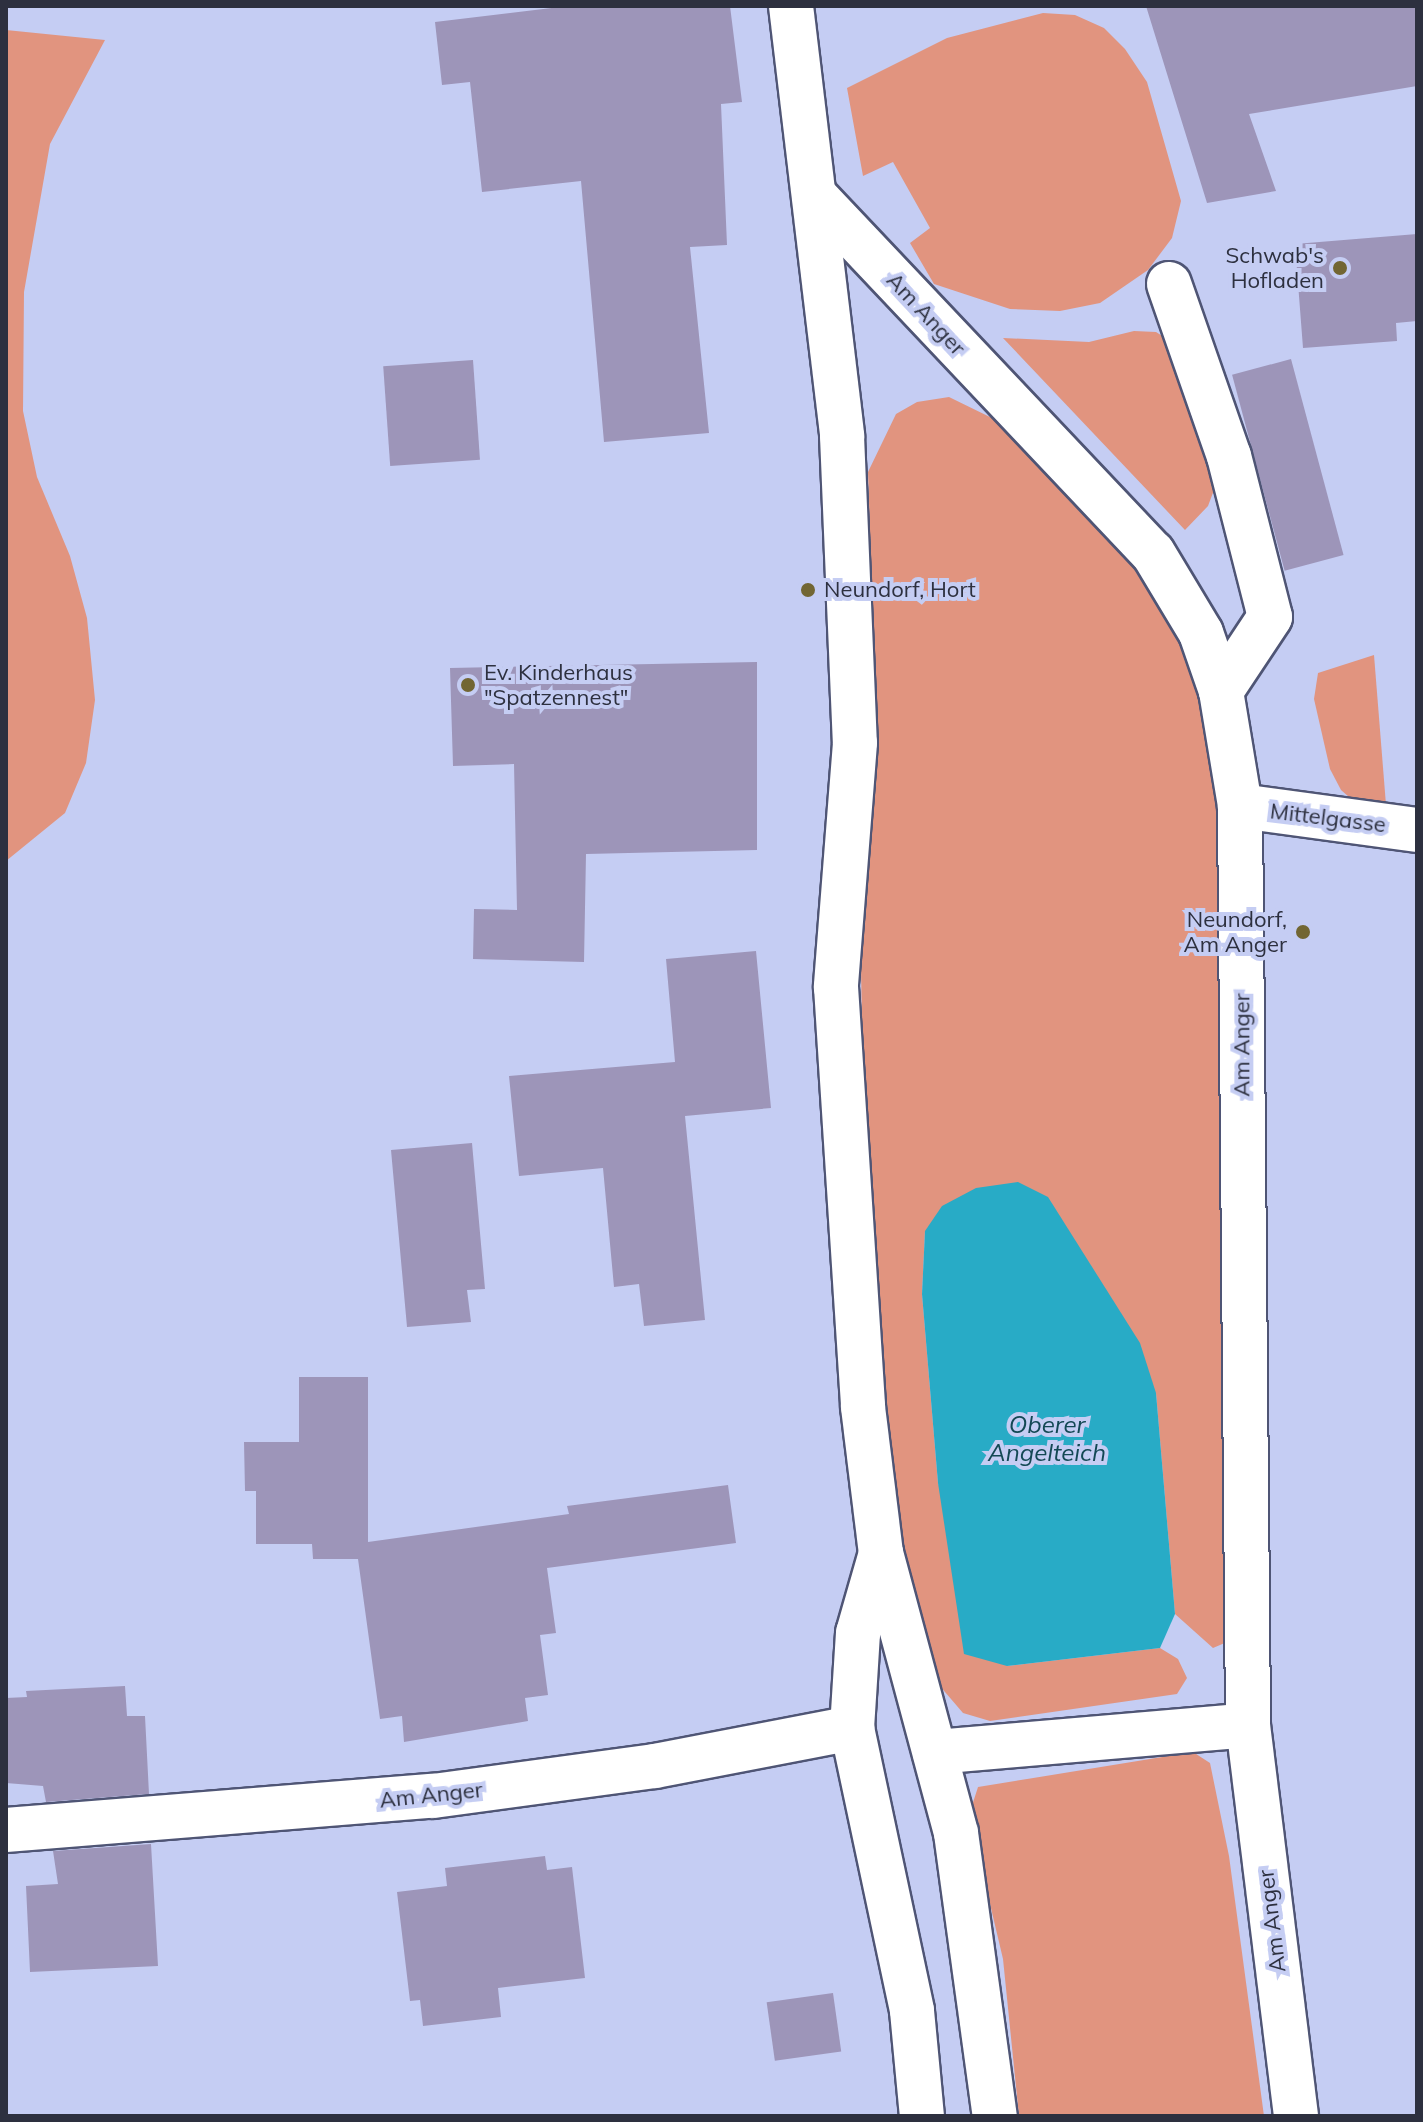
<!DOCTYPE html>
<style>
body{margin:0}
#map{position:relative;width:1423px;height:2122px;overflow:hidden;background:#c5cdf3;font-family:Mulish,sans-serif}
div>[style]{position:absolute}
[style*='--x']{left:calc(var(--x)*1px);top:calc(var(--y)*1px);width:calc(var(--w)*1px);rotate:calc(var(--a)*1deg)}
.green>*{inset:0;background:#e1947f}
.water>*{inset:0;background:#28abc6}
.building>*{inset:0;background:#9d95b9;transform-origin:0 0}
.roads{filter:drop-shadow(2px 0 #4f5575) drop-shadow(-2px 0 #4f5575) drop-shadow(0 2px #4f5575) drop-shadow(0 -2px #4f5575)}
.street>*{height:44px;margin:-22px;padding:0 22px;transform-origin:22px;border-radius:22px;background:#fff}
.dots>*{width:22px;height:22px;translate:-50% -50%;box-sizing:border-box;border:4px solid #c5cdf3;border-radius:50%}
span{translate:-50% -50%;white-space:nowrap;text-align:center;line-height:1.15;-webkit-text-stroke:8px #c5cdf3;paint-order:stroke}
.poi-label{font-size:22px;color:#2d303f}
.right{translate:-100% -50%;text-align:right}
.left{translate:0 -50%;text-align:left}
.street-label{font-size:22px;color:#2d303f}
.water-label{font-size:24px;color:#134854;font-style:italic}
.frame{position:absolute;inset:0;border:8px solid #2d303f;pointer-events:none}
</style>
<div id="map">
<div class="green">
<i style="clip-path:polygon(1043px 13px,1075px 15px,1104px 28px,1125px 49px,1147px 82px,1181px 201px,1172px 238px,1148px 270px,1100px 303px,1060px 311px,1010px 309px,934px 284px,910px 243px,930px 228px,893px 162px,863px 176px,847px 88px,947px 38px)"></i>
<i style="clip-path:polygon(6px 30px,105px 40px,50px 144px,24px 292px,23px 411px,37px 477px,70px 556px,87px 618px,95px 700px,86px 763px,65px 813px,6px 861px)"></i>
<i style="clip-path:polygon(1134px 331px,1156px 332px,1175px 344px,1213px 459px,1214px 490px,1208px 506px,1185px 530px,1003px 338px,1089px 342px)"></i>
<i style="clip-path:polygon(949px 397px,994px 419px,1055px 471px,1151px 575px,1195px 654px,1213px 722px,1223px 904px,1234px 1639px,1213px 1648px,1175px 1614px,1156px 1393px,925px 1231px,922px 1294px,938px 1483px,1007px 1666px,1160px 1648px,1178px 1659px,1187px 1678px,1177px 1694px,990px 1721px,963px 1713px,933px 1678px,896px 1533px,865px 1190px,861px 970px,875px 690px,868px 472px,896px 414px,917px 402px)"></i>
<i style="clip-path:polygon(1374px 655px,1386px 805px,1357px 804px,1341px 790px,1330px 769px,1314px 699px,1318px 673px)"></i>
<i style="clip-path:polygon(1193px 1752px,1210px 1763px,1229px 1856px,1264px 2116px,1019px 2116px,1003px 1959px,969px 1815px,978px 1787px)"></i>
</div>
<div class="water">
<i style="clip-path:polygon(1018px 1182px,1048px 1197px,1140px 1343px,1156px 1393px,1175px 1614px,1160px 1648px,1007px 1666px,964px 1654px,938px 1483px,922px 1294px,925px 1231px,942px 1206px,976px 1188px)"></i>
</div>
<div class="building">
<i style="clip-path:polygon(568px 6px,730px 6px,742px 102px,721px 104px,727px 245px,690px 247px,709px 433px,604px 442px,581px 181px,482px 192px,470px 82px,442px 85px,435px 22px)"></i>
<i style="clip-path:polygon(1146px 6px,1417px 6px,1417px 86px,1249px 114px,1276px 191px,1207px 203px)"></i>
<i style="clip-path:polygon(1417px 234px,1417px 321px,1396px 323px,1397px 341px,1303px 348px,1295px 244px)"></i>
<i style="left:1291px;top:359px;width:203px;height:61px;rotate:75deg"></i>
<i style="left:473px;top:360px;width:100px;height:90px;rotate:86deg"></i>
<i style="clip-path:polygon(757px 662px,757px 850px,586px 854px,584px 962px,473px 959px,474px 909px,517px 910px,514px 764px,453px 766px,450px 668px)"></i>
<i style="clip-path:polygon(756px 951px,771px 1108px,685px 1116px,705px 1320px,644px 1326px,639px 1284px,614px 1287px,603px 1168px,519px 1176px,509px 1076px,675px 1062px,666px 959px)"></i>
<i style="clip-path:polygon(472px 1143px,485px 1289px,467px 1290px,471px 1322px,407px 1327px,391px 1150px)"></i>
<i style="clip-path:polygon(299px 1377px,368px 1377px,368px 1542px,569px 1514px,567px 1506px,728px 1485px,736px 1543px,547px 1568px,556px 1633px,540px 1635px,548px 1695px,525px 1698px,528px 1721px,404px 1742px,402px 1716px,380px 1719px,358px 1559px,313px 1559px,312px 1544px,256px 1544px,256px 1491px,245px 1491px,244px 1442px,299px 1442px)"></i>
<i style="clip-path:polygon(125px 1686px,127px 1716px,145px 1716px,149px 1794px,46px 1802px,43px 1786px,6px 1783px,6px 1698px,27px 1697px,26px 1691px)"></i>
<i style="clip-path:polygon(151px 1844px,158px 1966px,30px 1972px,26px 1886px,58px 1884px,53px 1851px)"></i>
<i style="clip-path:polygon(545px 1856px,547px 1870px,572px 1867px,585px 1978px,498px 1988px,501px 2017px,423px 2026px,420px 2000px,410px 2001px,397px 1892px,447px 1886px,445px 1868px)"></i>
<i style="left:833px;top:1993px;width:59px;height:67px;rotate:82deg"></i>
</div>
<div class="roads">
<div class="street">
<i style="--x:791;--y:6;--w:433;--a:83.2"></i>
<i style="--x:842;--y:436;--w:307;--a:87.6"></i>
<i style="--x:855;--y:743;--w:245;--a:94.5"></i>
<i style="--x:836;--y:987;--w:421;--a:86.3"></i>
<i style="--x:863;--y:1407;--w:147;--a:83"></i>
<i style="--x:881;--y:1553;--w:290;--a:75"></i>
<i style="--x:956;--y:1833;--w:286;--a:82.2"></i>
<i style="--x:816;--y:197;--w:490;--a:46.6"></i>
<i style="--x:1153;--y:553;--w:93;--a:59"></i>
<i style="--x:1201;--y:633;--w:61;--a:71"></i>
<i style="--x:1221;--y:691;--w:117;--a:80.6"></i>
<i style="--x:1240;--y:806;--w:919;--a:89.5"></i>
<i style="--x:1248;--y:1725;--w:394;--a:83"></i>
<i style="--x:1169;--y:284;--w:182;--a:70.8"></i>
<i style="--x:1229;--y:456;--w:166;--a:75.7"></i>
<i style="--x:1270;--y:617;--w:89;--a:123.5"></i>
<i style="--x:1240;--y:806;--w:179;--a:7.7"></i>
<i style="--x:881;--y:1553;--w:83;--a:106"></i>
<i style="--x:858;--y:1633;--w:95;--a:93.6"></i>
<i style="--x:852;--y:1728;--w:289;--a:78"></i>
<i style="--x:912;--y:2011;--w:105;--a:84.6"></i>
<i style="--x:935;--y:1752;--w:314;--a:-4.9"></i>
<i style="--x:6;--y:1830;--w:428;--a:-4.6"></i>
<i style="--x:433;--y:1796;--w:224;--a:-7.7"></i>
<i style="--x:655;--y:1766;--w:201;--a:-10.9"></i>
</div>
</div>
<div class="dots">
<i style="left:1340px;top:268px;background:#726633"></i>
<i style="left:808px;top:590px;background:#726633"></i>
<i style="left:468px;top:685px;background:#726633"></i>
<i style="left:1303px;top:932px;background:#726633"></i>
</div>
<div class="poi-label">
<span class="right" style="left:1324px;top:268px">Schwab's<br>Hofladen</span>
<span class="left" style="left:824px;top:590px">Neundorf, Hort</span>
<span class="left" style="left:484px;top:685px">Ev. Kinderhaus<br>"Spatzennest"</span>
<span class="right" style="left:1287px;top:932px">Neundorf,<br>Am Anger</span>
</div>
<div class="street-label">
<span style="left:926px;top:314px;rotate:47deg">Am Anger</span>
<span style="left:1328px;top:818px;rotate:7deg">Mittelgasse</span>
<span style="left:1242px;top:1045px;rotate:-90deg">Am Anger</span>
<span style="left:431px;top:1795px;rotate:-6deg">Am Anger</span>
<span style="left:1272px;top:1921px;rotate:-97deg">Am Anger</span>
</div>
<div class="water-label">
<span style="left:1047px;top:1439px">Oberer<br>Angelteich</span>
</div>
<div class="frame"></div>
</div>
